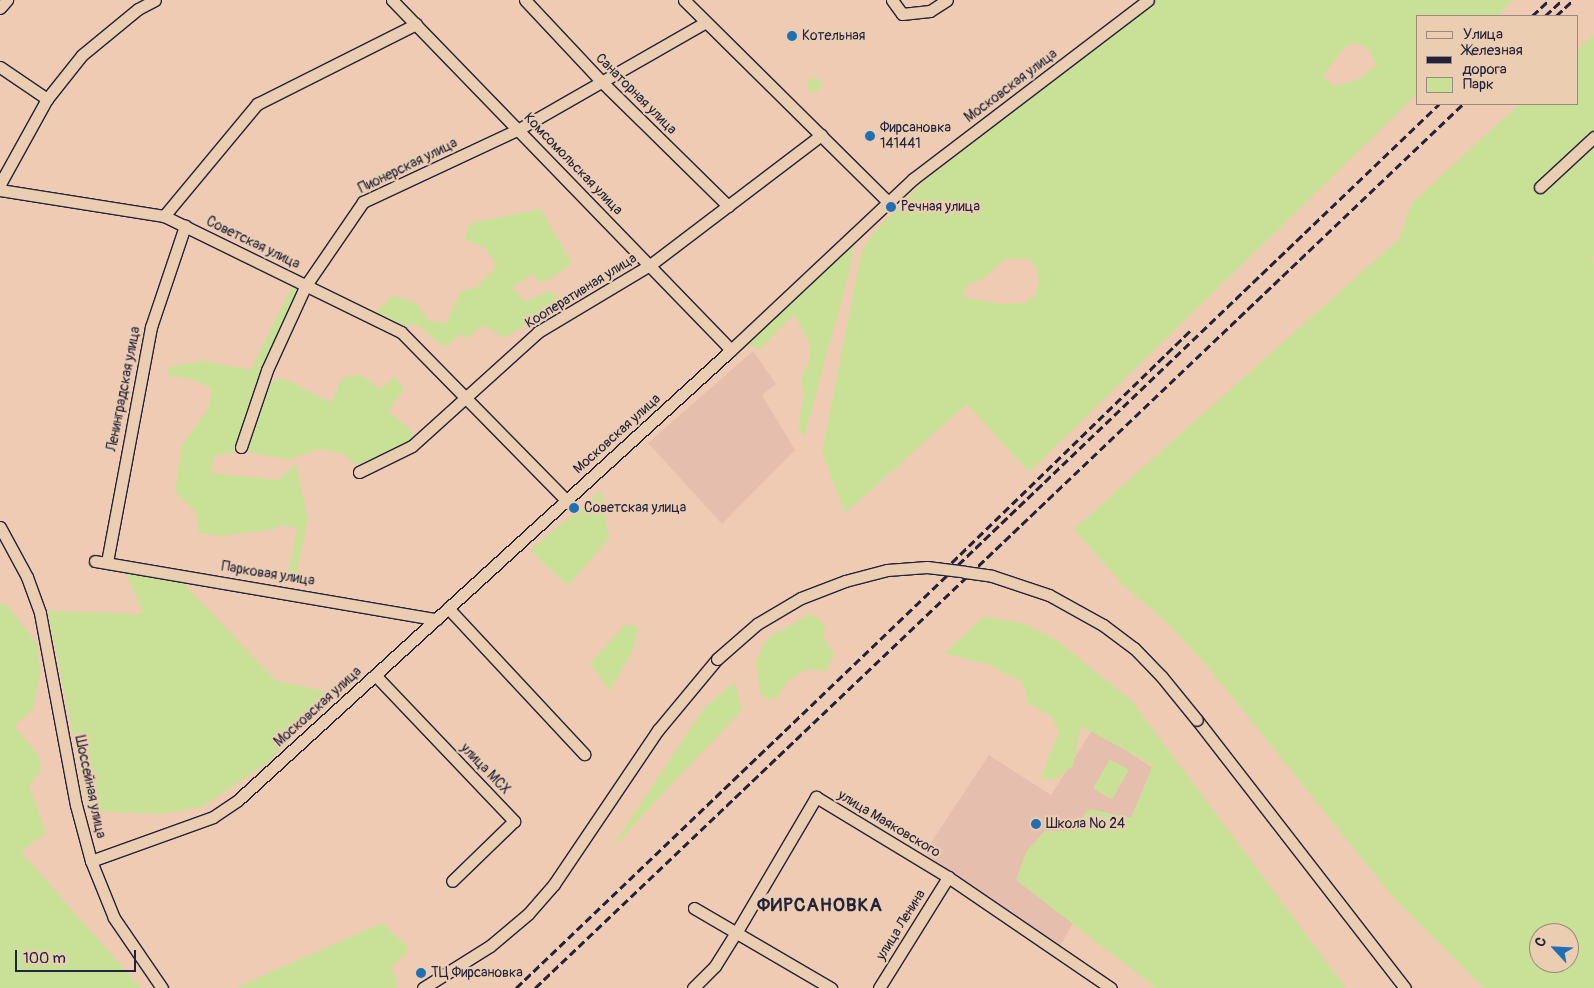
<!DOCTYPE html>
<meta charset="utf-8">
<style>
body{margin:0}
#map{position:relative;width:1594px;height:988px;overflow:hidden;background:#efcbb4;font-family:Pangolin,sans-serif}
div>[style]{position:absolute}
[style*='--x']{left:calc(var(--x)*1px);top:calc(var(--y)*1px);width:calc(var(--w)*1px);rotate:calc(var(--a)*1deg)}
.built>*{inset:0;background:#e6beae}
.green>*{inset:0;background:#c8e197;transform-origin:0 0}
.round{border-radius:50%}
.roads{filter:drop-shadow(1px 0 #22223b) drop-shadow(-1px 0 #22223b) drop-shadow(0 1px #22223b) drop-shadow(0 -1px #22223b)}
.minor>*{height:11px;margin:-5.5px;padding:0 5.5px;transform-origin:5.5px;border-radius:5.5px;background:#ebcdb2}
.rail>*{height:2.5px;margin-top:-1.25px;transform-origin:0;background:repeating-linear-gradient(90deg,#22223b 0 8px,transparent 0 12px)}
.bridges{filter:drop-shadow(1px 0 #22223b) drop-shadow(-1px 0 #22223b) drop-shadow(0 1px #22223b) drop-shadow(0 -1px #22223b)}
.minor-bridge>*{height:11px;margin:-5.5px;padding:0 5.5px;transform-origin:5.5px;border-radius:5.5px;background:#ebcdb2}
.dots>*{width:14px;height:14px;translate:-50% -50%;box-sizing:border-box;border:2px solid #ebcdb2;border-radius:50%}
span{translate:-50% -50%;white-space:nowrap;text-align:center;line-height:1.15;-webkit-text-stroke:4.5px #ebcdb2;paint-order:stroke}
.poi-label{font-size:14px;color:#22223b}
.left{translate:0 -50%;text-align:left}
.street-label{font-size:14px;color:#22223b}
.district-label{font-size:19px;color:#22223b;font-weight:700;letter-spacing:1px}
.legend{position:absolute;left:1416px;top:15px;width:162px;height:90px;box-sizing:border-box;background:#ebcdb2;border:1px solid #9b8982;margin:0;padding:6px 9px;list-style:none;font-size:15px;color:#22223b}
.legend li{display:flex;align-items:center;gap:10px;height:25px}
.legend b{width:25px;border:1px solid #9b8982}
.north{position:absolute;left:1529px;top:923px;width:50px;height:50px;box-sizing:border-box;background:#ebcdb2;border:1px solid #9b8982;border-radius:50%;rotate:295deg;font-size:14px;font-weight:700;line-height:20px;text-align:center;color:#22223b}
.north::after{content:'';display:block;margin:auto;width:18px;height:22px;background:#1f6fb2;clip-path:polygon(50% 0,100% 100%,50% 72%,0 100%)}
.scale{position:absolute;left:15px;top:950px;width:121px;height:22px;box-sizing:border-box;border:2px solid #22223b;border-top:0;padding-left:6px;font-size:15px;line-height:18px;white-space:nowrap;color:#22223b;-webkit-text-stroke:4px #ebcdb2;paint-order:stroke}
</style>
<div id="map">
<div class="built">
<i style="clip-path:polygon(753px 351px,776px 384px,762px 395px,795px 450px,722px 524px,648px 443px)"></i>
<i style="clip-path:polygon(1093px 729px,1159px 772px,1060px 946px,924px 853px,989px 755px,1051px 795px)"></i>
</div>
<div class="green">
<i style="clip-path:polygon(evenodd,1158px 0,1513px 0,1497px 16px,1418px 16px,1418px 93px,1029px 472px,967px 404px,845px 513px,822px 452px,862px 250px,876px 230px,924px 181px,1158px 0,1356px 43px,1367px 48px,1377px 65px,1357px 80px,1333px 86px,1323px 76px,1345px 47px,1356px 43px,1158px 0,1006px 259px,1030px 259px,1037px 270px,1039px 282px,1035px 296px,1025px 303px,999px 304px,962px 297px,967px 285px,979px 281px,1006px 259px)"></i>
<i style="clip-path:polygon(evenodd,1594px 34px,1594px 256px,1591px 256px,1594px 265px,1594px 988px,1484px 988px,1392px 896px,1207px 666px,1168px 624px,1121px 583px,1074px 529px,1399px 239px,1412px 203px,1519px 104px,1578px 104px,1578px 49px,1594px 34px,1539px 933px,1569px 933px,1569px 963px,1539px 963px,1539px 933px)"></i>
<i class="round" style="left:807px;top:78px;width:14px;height:14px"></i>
<i style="clip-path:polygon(541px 209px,572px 264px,543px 283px,531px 274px,512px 288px,525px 302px,550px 290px,562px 302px,505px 338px,483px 325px,467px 338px,461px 334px,444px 347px,416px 324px,406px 326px,376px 312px,393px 295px,416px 303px,429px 321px,446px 323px,461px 291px,477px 287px,497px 266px,485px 248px,464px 239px,471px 223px)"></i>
<i style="clip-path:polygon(854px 243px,849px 274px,804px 438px,798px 427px,804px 395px,801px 380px,810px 358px,810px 344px,794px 314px,760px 349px,748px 345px)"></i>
<i style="clip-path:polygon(292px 286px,301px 290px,258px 377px,233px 453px,215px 455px,211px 473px,277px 480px,296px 464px,308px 518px,296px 576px,288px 575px,297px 528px,282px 525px,271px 530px,219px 536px,198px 533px,196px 512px,175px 492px,182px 445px,209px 408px,212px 388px,191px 379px,167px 376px,170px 367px,202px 361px,251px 370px)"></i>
<i style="clip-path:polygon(361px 375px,380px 389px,395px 377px,404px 389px,388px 411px,412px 431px,410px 442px,357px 465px,341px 453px,318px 449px,289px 460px,244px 451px,266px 386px,279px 378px,288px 380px,331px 403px,342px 378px)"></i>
<i style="clip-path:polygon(602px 490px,609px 538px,568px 586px,530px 550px)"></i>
<i style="clip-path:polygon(125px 572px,179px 579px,276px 681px,329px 692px,268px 762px,202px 807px,160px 814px,88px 811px,48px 611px,144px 614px)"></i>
<i style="clip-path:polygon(0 603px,6px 604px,37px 644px,40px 676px,33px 709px,14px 726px,38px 755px,42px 769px,29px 785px,46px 833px,21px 852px,141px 988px,0 988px)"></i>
<i style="clip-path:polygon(810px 614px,819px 618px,826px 628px,823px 637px,834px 655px,826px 671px,805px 670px,788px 681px,777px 698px,768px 700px,760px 693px,756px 663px,764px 644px,771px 636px)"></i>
<i style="clip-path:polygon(983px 617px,1023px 623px,1056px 640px,1131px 700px,1346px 988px,1156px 988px,1016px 880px,1026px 852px,1044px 831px,1069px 831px,1090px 809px,1131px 818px,1153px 765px,1081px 726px,1073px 766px,1052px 781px,1041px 777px,1059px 732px,1052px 717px,1028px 703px,1023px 682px,989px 665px,945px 653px)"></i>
<i style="clip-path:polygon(626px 624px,639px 628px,632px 652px,610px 691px,590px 663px)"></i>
<i style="clip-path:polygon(735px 682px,742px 710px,610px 850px,704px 708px)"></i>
<i style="left:1110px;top:759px;width:22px;height:34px;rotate:30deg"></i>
<i style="clip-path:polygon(382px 923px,409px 949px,391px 968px,398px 982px,394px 988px,235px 988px)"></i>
</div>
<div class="roads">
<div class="minor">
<i style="--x:392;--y:0;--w:487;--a:45.9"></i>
<i style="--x:525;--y:0;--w:112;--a:46.8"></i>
<i style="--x:602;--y:82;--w:177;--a:44.5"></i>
<i style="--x:684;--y:0;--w:287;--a:44.7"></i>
<i style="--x:892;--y:0;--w:17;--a:54"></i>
<i style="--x:902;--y:14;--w:28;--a:-6"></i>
<i style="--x:930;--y:11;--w:20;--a:-33"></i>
<i style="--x:0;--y:8;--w:11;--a:-49"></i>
<i style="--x:0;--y:67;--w:57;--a:34.2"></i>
<i style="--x:0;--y:184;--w:97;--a:-61.1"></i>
<i style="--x:47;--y:99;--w:56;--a:-51.5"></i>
<i style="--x:82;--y:55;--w:72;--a:-39.4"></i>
<i style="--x:138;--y:9;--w:19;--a:-28"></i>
<i style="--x:1540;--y:187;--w:74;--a:-42.8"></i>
<i style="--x:0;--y:190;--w:166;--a:9"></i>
<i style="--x:164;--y:216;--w:264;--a:26.1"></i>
<i style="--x:401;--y:332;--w:237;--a:45.5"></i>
<i style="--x:164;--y:216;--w:146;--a:-50.3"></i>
<i style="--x:257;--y:104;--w:178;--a:-26.7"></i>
<i style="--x:241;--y:447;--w:81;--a:-71.3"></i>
<i style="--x:267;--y:370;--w:94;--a:-65.4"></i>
<i style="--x:306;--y:285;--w:101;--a:-55.5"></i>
<i style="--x:363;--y:202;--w:172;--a:-25.1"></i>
<i style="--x:519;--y:129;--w:215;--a:-29.8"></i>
<i style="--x:359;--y:472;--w:59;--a:-26.1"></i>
<i style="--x:412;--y:446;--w:170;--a:-42.1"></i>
<i style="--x:538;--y:332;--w:131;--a:-30.9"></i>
<i style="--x:650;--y:265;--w:215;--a:-37.2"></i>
<i style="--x:0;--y:527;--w:57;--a:61.6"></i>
<i style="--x:27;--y:577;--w:38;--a:70"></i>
<i style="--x:40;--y:613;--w:195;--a:79.4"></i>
<i style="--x:76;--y:805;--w:58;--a:75"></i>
<i style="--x:91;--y:861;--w:61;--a:68"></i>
<i style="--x:114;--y:918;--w:85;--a:55.6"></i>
<i style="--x:95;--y:561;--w:346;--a:9.7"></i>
<i style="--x:107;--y:562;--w:239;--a:-79.4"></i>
<i style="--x:151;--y:327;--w:107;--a:-71.4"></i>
<i style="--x:448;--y:608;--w:200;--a:47"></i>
<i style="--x:375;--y:675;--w:202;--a:46.4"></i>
<i style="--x:514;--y:821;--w:86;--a:135.9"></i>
<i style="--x:1197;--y:720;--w:339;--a:52.2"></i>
<i style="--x:91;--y:861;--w:130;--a:-19.8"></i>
<i style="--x:213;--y:817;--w:30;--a:-34"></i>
<i style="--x:238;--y:800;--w:667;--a:-42.39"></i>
<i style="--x:731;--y:350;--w:250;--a:-43.2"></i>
<i style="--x:913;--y:179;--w:295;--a:-37.3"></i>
<i style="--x:694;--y:908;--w:159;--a:30.3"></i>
<i style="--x:423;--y:988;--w:79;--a:-32.1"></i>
<i style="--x:490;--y:946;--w:50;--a:-40.1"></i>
<i style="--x:528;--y:914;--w:40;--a:-49"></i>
<i style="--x:554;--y:884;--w:186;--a:-56"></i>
<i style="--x:658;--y:730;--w:92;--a:-50.3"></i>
<i style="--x:693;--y:988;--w:31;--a:-45"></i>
<i style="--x:715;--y:966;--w:39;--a:-58"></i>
<i style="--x:736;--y:933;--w:158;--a:-59.5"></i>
<i style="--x:816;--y:797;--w:154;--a:31.2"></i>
<i style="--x:948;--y:877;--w:197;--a:34.3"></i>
<i style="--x:879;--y:988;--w:131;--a:-58.1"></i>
</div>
</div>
<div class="rail">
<i style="--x:1532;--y:16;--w:23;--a:-43"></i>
<i style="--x:1545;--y:16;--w:23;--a:-43"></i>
<i style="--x:1556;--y:16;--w:23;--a:-43"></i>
<i style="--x:943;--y:571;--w:347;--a:-44.2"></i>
<i style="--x:516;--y:988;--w:1278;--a:-43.76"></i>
<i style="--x:535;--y:988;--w:1282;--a:-43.61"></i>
</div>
<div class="bridges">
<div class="minor-bridge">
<i style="--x:717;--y:659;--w:53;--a:-41.2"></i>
<i style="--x:757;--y:624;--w:51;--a:-30.6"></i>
<i style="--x:801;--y:598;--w:47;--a:-21.1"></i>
<i style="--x:845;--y:581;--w:43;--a:-14.7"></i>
<i style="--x:887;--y:570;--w:40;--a:-4.3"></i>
<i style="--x:927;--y:567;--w:38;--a:7"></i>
<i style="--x:965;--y:572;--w:27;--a:8"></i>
<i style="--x:992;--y:576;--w:60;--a:18.4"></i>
<i style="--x:1049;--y:595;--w:62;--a:29.1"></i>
<i style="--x:1103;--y:625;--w:39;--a:37"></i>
<i style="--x:1134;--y:648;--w:40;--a:46"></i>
<i style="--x:1162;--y:677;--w:55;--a:50.9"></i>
</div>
</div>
<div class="dots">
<i style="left:792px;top:36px;background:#1f6fb2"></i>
<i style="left:870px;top:136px;background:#1f6fb2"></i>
<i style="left:891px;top:207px;background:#1f6fb2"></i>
<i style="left:574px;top:508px;background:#1f6fb2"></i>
<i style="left:1036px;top:824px;background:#1f6fb2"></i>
<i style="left:421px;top:973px;background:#1f6fb2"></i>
</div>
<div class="poi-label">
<span class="left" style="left:802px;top:36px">Котельная</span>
<span class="left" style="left:880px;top:136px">Фирсановка<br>141441</span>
<span class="left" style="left:901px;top:207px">Речная улица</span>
<span class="left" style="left:584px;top:508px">Советская улица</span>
<span class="left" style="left:1046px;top:824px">Школа № 24</span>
<span class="left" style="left:431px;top:973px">ТЦ Фирсановка</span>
</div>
<div class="street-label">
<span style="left:1011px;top:86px;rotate:-37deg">Московская улица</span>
<span style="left:636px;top:94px;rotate:45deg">Санаторная улица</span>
<span style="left:573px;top:164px;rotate:46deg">Комсомольская улица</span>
<span style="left:408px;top:166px;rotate:-26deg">Пионерская улица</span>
<span style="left:253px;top:243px;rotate:26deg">Советская улица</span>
<span style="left:581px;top:291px;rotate:-32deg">Кооперативная улица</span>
<span style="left:124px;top:389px;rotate:-79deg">Ленинградская улица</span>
<span style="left:617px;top:434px;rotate:-42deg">Московская улица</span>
<span style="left:268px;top:574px;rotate:9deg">Парковая улица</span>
<span style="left:318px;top:707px;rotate:-42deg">Московская улица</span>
<span style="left:485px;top:769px;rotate:46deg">улица МСХ</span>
<span style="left:90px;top:787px;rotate:78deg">Шоссейная улица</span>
<span style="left:889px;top:824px;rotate:31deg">улица Маяковского</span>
<span style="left:901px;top:925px;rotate:-58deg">улица Ленина</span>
</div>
<div class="district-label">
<span style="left:820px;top:906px">ФИРСАНОВКА</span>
</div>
<ul class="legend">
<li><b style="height:6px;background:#ebcdb2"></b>Улица</li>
<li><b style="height:6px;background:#22223b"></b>Железная дорога</li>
<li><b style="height:14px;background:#c8e197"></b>Парк</li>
</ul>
<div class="north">С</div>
<div class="scale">100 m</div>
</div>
